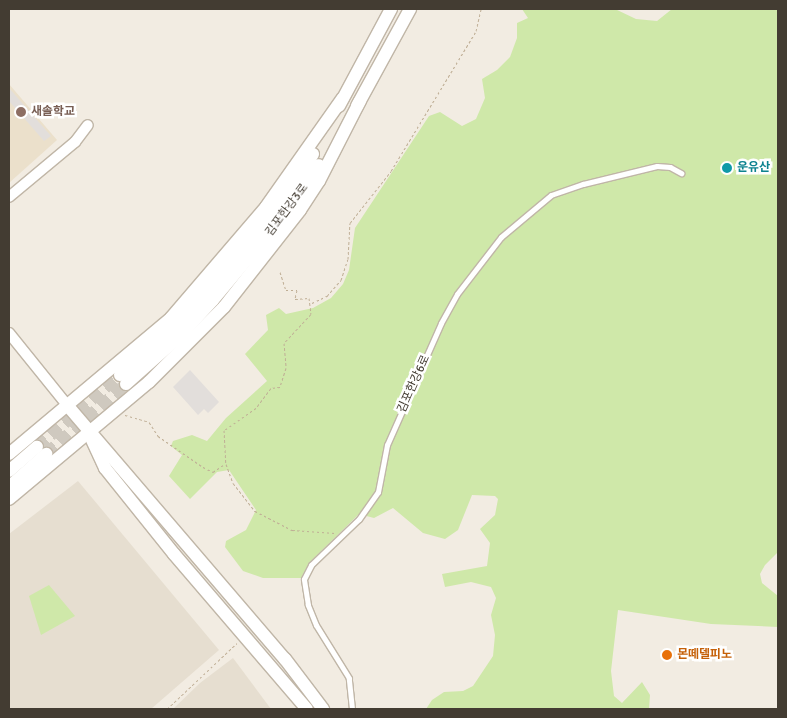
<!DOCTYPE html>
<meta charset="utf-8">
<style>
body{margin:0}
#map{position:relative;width:787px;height:718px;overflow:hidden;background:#f2ece2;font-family:Signika,"Noto Sans KR",sans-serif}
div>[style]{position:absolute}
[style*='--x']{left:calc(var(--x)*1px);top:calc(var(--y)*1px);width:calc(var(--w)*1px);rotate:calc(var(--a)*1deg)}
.residential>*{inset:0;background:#e6ded0}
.education>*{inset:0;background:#ebe0cb}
.green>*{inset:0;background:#cfe8a9}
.parking>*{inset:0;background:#e2dedb}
.tertiary-tunnel>*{height:12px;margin-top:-6px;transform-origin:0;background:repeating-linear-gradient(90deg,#cfc9bf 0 12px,transparent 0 18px)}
.path>*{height:1px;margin-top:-0.5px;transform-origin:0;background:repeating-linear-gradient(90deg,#bfae95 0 2.5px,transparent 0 5px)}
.roads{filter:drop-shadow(1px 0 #c0b6a7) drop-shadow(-1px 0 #c0b6a7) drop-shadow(0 1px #c0b6a7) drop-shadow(0 -1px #c0b6a7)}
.service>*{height:5px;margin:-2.5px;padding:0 2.5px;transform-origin:2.5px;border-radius:2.5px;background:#fff}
.minor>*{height:10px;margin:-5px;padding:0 5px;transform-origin:5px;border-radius:5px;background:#fff}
.tertiary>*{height:12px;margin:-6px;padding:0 6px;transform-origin:6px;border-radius:6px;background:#fff}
.dots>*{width:14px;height:14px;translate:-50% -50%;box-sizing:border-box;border:2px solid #fff;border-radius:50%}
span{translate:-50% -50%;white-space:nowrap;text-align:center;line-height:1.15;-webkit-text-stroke:5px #fff;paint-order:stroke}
.education-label{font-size:12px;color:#785e54;font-weight:700}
.left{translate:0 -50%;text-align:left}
.culture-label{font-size:12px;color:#0d838f;font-weight:700}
.street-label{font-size:12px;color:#433c32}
.food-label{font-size:12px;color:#c56008;font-weight:700}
.frame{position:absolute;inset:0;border:10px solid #433c32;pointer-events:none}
</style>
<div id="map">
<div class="residential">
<i style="clip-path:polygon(78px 481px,219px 650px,151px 709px,9px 709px,9px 534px)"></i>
<i style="clip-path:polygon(233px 658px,271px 709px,173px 709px,200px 683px)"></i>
</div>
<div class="education">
<i style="clip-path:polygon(9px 84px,57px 140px,9px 183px)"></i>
</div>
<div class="green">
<i style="clip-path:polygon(522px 9px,615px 9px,636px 19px,657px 21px,672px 9px,778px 9px,778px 552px,765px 565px,760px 574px,762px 583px,778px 596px,778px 627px,711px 624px,618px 610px,611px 671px,614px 696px,622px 703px,642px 682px,650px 695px,649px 709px,426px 709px,432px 700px,444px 692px,463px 691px,473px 686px,493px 656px,495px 635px,491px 615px,496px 598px,491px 587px,471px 582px,445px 587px,442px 574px,487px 566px,490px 543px,480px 529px,495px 515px,498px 499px,495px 496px,472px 495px,458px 530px,445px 539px,423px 533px,393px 508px,374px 518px,359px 514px,309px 563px,301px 578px,263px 578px,243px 571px,225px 547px,226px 541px,246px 530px,256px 510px,229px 470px,217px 472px,190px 499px,169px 476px,182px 455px,171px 446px,173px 441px,192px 435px,207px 441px,226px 418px,267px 381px,245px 354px,268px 330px,266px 315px,279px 308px,286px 314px,313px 308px,331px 298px,343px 284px,349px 270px,355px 228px,429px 116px,440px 112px,462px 126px,476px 119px,485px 98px,482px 79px,497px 70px,510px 57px,517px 38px,517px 23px,528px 18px)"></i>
<i style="clip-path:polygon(49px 585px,75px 616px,41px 635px,29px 596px)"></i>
</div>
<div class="parking">
<i style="clip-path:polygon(9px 88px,51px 136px,44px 141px,9px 101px)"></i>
<i style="clip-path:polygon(190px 370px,219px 402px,208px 413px,204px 409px,198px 415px,173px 387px)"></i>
</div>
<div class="tertiary-tunnel">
<i style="--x:37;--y:447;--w:110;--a:-40.9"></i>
<i style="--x:46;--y:454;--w:106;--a:-41.2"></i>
</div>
<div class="path">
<i style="--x:280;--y:272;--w:19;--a:72"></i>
<i style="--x:286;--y:290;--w:11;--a:0"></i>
<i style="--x:297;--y:290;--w:9;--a:103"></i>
<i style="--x:295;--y:299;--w:14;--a:-4"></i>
<i style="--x:309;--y:298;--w:16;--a:83"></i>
<i style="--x:311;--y:314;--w:40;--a:133"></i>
<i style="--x:284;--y:343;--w:25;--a:85"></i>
<i style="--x:286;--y:368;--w:20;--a:108"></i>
<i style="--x:280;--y:387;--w:9;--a:174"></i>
<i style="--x:271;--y:388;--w:25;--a:127"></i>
<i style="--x:256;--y:408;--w:39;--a:145"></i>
<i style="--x:224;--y:430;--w:34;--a:87"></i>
<i style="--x:226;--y:464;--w:20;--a:70"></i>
<i style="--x:233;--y:483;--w:36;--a:52"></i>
<i style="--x:255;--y:511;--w:42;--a:27.2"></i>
<i style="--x:292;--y:530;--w:43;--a:4"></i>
<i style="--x:312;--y:303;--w:17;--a:-25"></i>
<i style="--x:327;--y:296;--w:21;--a:-49"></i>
<i style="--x:341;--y:280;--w:22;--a:-72"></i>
<i style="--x:348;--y:259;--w:36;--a:-87"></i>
<i style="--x:350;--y:223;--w:66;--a:-51.7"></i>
<i style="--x:391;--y:171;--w:164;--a:-58.7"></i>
<i style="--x:476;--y:31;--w:23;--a:-77"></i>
<i style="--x:125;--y:415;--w:25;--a:16"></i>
<i style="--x:149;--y:422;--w:17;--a:57"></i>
<i style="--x:158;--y:436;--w:55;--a:34.6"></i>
<i style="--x:203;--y:467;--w:11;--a:27"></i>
<i style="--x:213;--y:472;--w:14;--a:-34"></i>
<i style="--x:167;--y:709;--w:96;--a:-43.3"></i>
</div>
<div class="roads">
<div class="service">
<i style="--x:352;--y:709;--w:31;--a:-96"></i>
<i style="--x:349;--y:678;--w:62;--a:-121.9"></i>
<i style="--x:316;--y:625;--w:22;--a:-112"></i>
<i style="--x:308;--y:605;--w:26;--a:-99"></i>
<i style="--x:304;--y:579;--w:16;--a:-63"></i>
<i style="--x:311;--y:565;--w:66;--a:-43.8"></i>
<i style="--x:359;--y:519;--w:33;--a:-55"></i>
<i style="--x:378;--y:492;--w:48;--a:-79.2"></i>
<i style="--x:387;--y:445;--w:133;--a:-66.1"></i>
<i style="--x:441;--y:323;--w:33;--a:-61"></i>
<i style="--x:457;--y:294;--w:72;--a:-52.3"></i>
<i style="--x:501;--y:237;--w:65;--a:-40"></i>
<i style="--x:551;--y:195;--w:34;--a:-19"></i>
<i style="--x:583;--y:184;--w:76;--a:-13.7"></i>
<i style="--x:657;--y:166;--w:13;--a:4"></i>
<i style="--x:670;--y:167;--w:13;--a:29"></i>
</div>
<div class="minor">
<i style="--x:9;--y:197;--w:86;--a:-39.8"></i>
<i style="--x:75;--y:142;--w:21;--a:-53"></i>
<i style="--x:9;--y:333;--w:92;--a:51.1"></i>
</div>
<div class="tertiary">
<i style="--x:339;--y:106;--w:110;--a:-61.8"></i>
<i style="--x:357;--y:106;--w:111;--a:-61.3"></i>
<i style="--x:120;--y:375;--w:72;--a:-41"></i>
<i style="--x:174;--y:328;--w:49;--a:-47.5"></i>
<i style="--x:207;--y:292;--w:111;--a:-49.7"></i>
<i style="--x:279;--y:207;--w:63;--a:-57.3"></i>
<i style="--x:126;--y:384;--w:71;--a:-41.6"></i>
<i style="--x:179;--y:337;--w:50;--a:-47.4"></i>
<i style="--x:213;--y:300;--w:114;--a:-50"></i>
<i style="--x:286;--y:213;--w:58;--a:-55.5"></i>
<i style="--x:67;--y:405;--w:335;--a:49.4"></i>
<i style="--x:285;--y:659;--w:63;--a:52.8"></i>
<i style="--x:92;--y:440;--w:31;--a:65"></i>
<i style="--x:105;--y:468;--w:110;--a:51.3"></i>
<i style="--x:174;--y:554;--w:204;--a:49.4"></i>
<i style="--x:9;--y:454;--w:212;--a:-40"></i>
<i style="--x:171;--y:318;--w:146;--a:-49.4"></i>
<i style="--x:266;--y:207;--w:133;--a:-54.8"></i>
<i style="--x:9;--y:471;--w:37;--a:-41"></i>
<i style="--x:9;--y:487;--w:50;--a:-41.7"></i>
<i style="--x:9;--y:499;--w:182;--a:-39.9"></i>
<i style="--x:149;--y:382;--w:106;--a:-45"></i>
<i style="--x:224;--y:307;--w:123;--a:-51.9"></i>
<i style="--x:300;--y:210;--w:35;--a:-57"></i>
<i style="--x:319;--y:181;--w:90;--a:-62.9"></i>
</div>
</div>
<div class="dots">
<i style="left:21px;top:112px;background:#8d6e63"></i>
<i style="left:727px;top:168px;background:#0f9aa8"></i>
<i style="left:667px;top:655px;background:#e8710a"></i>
</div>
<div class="education-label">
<span class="left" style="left:31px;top:112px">새솔학교</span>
</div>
<div class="culture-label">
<span class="left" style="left:737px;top:168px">운유산</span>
</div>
<div class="street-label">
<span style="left:287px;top:210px;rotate:-53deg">김포한강3로</span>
<span style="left:414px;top:384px;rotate:-66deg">김포한강6로</span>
</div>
<div class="food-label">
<span class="left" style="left:677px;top:655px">몬떼델피노</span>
</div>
<div class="frame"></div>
</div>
